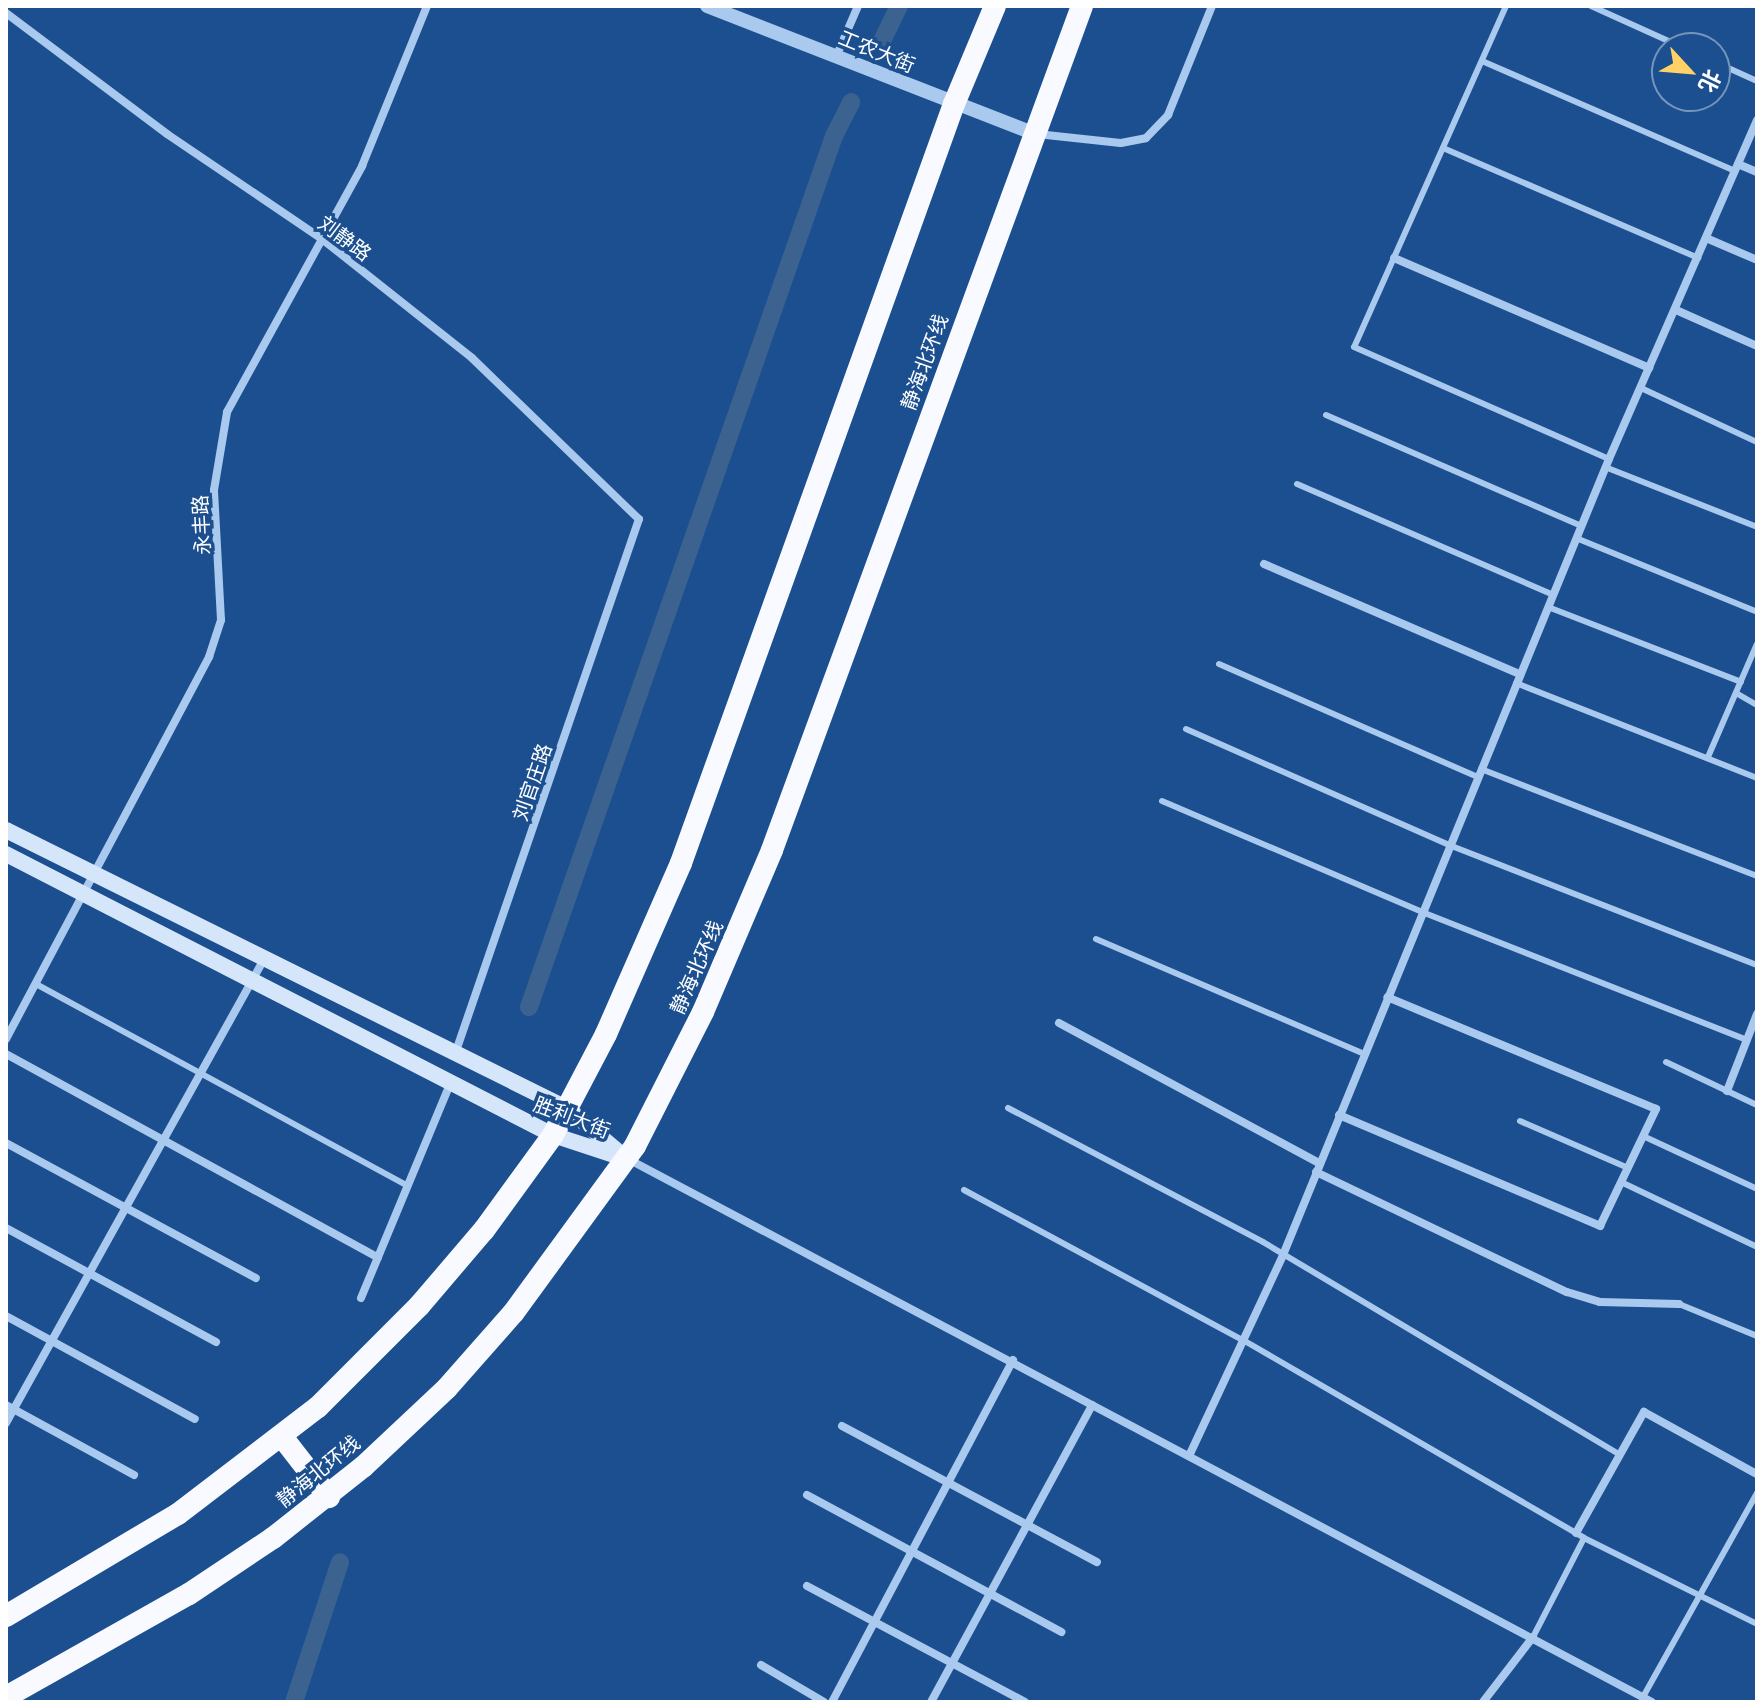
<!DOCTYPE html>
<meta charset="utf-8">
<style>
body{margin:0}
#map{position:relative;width:1763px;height:1708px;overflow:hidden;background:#1b4f8f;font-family:"Noto Sans","Noto Sans SC",sans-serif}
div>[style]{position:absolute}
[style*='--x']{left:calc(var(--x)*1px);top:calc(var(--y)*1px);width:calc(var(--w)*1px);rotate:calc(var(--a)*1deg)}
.canal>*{height:18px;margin:-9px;padding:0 9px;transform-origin:9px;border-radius:9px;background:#3c6290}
.service>*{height:6px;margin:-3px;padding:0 3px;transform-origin:3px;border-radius:3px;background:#a9c9ee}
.minor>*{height:8px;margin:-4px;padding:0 4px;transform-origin:4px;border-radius:4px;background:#a9c9ee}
.tertiary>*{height:14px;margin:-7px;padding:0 7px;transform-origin:7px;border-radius:7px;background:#a9c9ee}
.secondary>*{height:16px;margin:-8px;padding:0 8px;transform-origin:8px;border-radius:8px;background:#d6e6fa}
.trunk>*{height:22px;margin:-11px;padding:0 11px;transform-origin:11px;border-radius:11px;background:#f8faff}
span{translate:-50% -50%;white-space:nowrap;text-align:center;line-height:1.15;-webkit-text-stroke:7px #1b4f8f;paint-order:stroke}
.street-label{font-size:20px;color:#fff}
.frame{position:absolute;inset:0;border:8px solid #fff;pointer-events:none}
.north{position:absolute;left:1651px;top:32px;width:80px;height:80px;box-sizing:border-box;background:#1b4f8f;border:2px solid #7695bc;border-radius:50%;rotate:116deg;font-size:22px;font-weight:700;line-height:32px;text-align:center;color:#fff}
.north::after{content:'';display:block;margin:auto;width:28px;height:36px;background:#ffd166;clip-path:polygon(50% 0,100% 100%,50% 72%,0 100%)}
</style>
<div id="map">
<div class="canal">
<i style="--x:881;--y:43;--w:41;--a:-64.1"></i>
<i style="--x:529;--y:1007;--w:923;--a:-70.7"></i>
<i style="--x:834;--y:136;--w:38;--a:-63"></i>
<i style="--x:294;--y:1702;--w:147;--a:-71.8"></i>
</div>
<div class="service">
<i style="--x:1506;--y:6;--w:373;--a:114"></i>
<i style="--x:1354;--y:347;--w:279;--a:23.7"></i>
<i style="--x:1591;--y:6;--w:102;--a:24.3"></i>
<i style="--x:1482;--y:61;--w:276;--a:23.5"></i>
<i style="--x:1715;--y:62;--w:46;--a:24.3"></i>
<i style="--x:1443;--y:148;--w:278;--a:23.3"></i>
<i style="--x:1641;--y:388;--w:128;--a:25"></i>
<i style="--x:1326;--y:415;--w:278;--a:23.5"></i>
<i style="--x:1605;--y:467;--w:163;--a:21.5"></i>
<i style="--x:1297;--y:484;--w:279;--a:23.4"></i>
<i style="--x:1576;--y:538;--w:196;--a:22.2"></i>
<i style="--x:1548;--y:607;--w:207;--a:21.2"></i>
<i style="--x:1219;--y:664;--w:283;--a:23.6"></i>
<i style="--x:1516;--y:683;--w:259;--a:21.5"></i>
<i style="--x:1736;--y:693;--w:24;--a:30"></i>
<i style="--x:1186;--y:729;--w:287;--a:23.8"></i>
<i style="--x:1449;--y:845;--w:331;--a:21.3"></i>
<i style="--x:1708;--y:757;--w:123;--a:-66.6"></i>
<i style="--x:1481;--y:769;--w:296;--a:21.2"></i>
<i style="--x:1162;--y:801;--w:283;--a:23.1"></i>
<i style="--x:1422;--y:912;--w:349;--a:21.5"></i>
<i style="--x:1096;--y:939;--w:292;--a:23.2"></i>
<i style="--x:36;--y:984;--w:423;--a:28.5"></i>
<i style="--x:1666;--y:1062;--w:101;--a:25.3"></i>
<i style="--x:1008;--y:1108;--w:288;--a:27.7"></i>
<i style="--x:1263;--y:1242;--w:416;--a:30.8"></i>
<i style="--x:1520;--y:1121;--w:118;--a:23.5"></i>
<i style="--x:1643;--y:1136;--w:126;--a:24.9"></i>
<i style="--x:1621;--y:1182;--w:151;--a:25.5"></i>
<i style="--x:964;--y:1190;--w:317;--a:28.3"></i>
<i style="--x:1243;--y:1340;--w:394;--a:30.1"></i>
<i style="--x:1584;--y:1538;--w:193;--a:26.4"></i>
<i style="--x:1679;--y:1304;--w:84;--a:22.3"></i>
<i style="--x:1533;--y:1637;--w:111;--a:-62.7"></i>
<i style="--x:1643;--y:1697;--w:234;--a:-60.8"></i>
</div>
<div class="minor">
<i style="--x:6;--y:13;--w:201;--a:36.9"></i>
<i style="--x:167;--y:134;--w:187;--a:34.1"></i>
<i style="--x:322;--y:239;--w:191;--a:38.4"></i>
<i style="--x:472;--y:358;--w:232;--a:44"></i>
<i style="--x:639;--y:519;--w:566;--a:108.98"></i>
<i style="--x:836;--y:57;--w:56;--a:-66.7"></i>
<i style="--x:1037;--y:134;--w:84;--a:6.1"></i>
<i style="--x:1121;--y:143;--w:25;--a:-11"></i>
<i style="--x:1146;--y:138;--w:32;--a:-46"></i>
<i style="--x:1168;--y:115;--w:118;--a:-68"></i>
<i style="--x:1738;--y:164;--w:21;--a:23"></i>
<i style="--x:1706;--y:238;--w:56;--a:23.3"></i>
<i style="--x:1394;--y:258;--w:278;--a:23.3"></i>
<i style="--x:1676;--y:310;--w:89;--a:24"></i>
<i style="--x:1264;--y:564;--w:279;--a:23.3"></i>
<i style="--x:1059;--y:1023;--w:295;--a:28.3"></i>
<i style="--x:6;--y:1039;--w:433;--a:-62"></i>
<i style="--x:209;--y:657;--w:39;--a:-72"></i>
<i style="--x:221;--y:620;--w:130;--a:-93.1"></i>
<i style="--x:214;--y:490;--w:79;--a:-80.5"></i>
<i style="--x:227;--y:412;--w:281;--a:-61.2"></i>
<i style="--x:362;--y:166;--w:173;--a:-67.9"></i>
<i style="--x:6;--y:1054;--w:424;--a:28.7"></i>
<i style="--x:1727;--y:1091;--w:83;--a:-68.7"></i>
<i style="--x:1339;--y:1115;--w:284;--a:23"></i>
<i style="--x:1600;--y:1226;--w:130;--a:-64.4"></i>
<i style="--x:1656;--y:1109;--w:291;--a:-157.4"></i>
<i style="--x:6;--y:1143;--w:284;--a:28.4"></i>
<i style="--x:628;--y:1159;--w:1159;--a:27.94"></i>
<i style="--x:1316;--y:1172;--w:278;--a:25.6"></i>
<i style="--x:1567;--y:1292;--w:34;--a:17"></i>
<i style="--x:1600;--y:1302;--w:79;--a:1.5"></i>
<i style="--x:6;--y:1228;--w:239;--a:28.5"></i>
<i style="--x:361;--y:1298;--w:232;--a:-67.4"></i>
<i style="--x:6;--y:1316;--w:215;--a:28.6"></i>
<i style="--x:6;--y:1405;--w:146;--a:28.7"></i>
<i style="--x:6;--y:1423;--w:531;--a:-60.92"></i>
<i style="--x:842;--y:1426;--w:289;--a:28.1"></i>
<i style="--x:1189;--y:1456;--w:222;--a:-64.9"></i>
<i style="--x:1283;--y:1255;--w:860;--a:-67.73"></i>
<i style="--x:1609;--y:459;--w:370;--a:-66.4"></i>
<i style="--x:807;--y:1495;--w:289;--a:28.3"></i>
<i style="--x:1576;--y:1533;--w:139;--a:-60.7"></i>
<i style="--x:1644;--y:1412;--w:129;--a:28.8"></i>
<i style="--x:807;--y:1586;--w:247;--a:28"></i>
<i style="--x:761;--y:1665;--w:73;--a:30.4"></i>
<i style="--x:832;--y:1702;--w:387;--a:-62.1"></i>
<i style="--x:931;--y:1702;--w:338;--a:-61.5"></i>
<i style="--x:1483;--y:1702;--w:82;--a:-52.4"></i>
</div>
<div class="tertiary">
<i style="--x:707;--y:6;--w:349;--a:21.3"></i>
</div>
<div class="secondary">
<i style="--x:6;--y:830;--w:627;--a:26.4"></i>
<i style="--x:568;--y:1109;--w:77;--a:40.3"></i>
<i style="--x:6;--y:854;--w:615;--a:27.19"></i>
<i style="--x:553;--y:1135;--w:67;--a:18.2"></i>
</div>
<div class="trunk">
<i style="--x:283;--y:1438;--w:75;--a:52.1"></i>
<i style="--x:6;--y:1616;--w:200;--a:-30.7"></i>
<i style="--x:178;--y:1514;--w:176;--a:-37.4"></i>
<i style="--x:318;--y:1407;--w:143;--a:-45"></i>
<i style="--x:419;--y:1306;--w:100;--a:-49.5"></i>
<i style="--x:484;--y:1230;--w:117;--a:-54"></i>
<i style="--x:553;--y:1135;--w:114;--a:-62.3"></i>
<i style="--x:606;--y:1034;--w:187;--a:-66.3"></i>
<i style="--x:681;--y:863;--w:807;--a:-70.22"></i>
<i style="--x:954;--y:104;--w:106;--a:-67.3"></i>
<i style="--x:6;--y:1697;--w:210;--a:-29.4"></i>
<i style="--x:189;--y:1594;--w:101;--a:-33.7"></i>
<i style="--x:273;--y:1538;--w:115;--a:-38.3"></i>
<i style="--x:363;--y:1467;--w:115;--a:-43.2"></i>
<i style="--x:447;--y:1388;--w:101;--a:-48.6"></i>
<i style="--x:514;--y:1312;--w:205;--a:-53.9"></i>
<i style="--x:635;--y:1146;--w:150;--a:-63.1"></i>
<i style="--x:703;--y:1012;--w:176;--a:-66.9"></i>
<i style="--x:772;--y:850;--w:899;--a:-69.83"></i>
</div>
<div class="street-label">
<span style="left:877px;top:51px;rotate:22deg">工农大街</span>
<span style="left:345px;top:238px;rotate:37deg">刘静路</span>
<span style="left:924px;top:362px;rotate:-70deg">静海北环线</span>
<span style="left:201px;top:525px;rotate:-93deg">永丰路</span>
<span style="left:532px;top:782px;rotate:-71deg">刘官庄路</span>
<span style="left:696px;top:967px;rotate:-66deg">静海北环线</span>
<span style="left:572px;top:1117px;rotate:21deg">胜利大街</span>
<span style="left:318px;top:1471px;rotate:-39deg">静海北环线</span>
</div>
<div class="frame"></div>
<div class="north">北</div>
</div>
